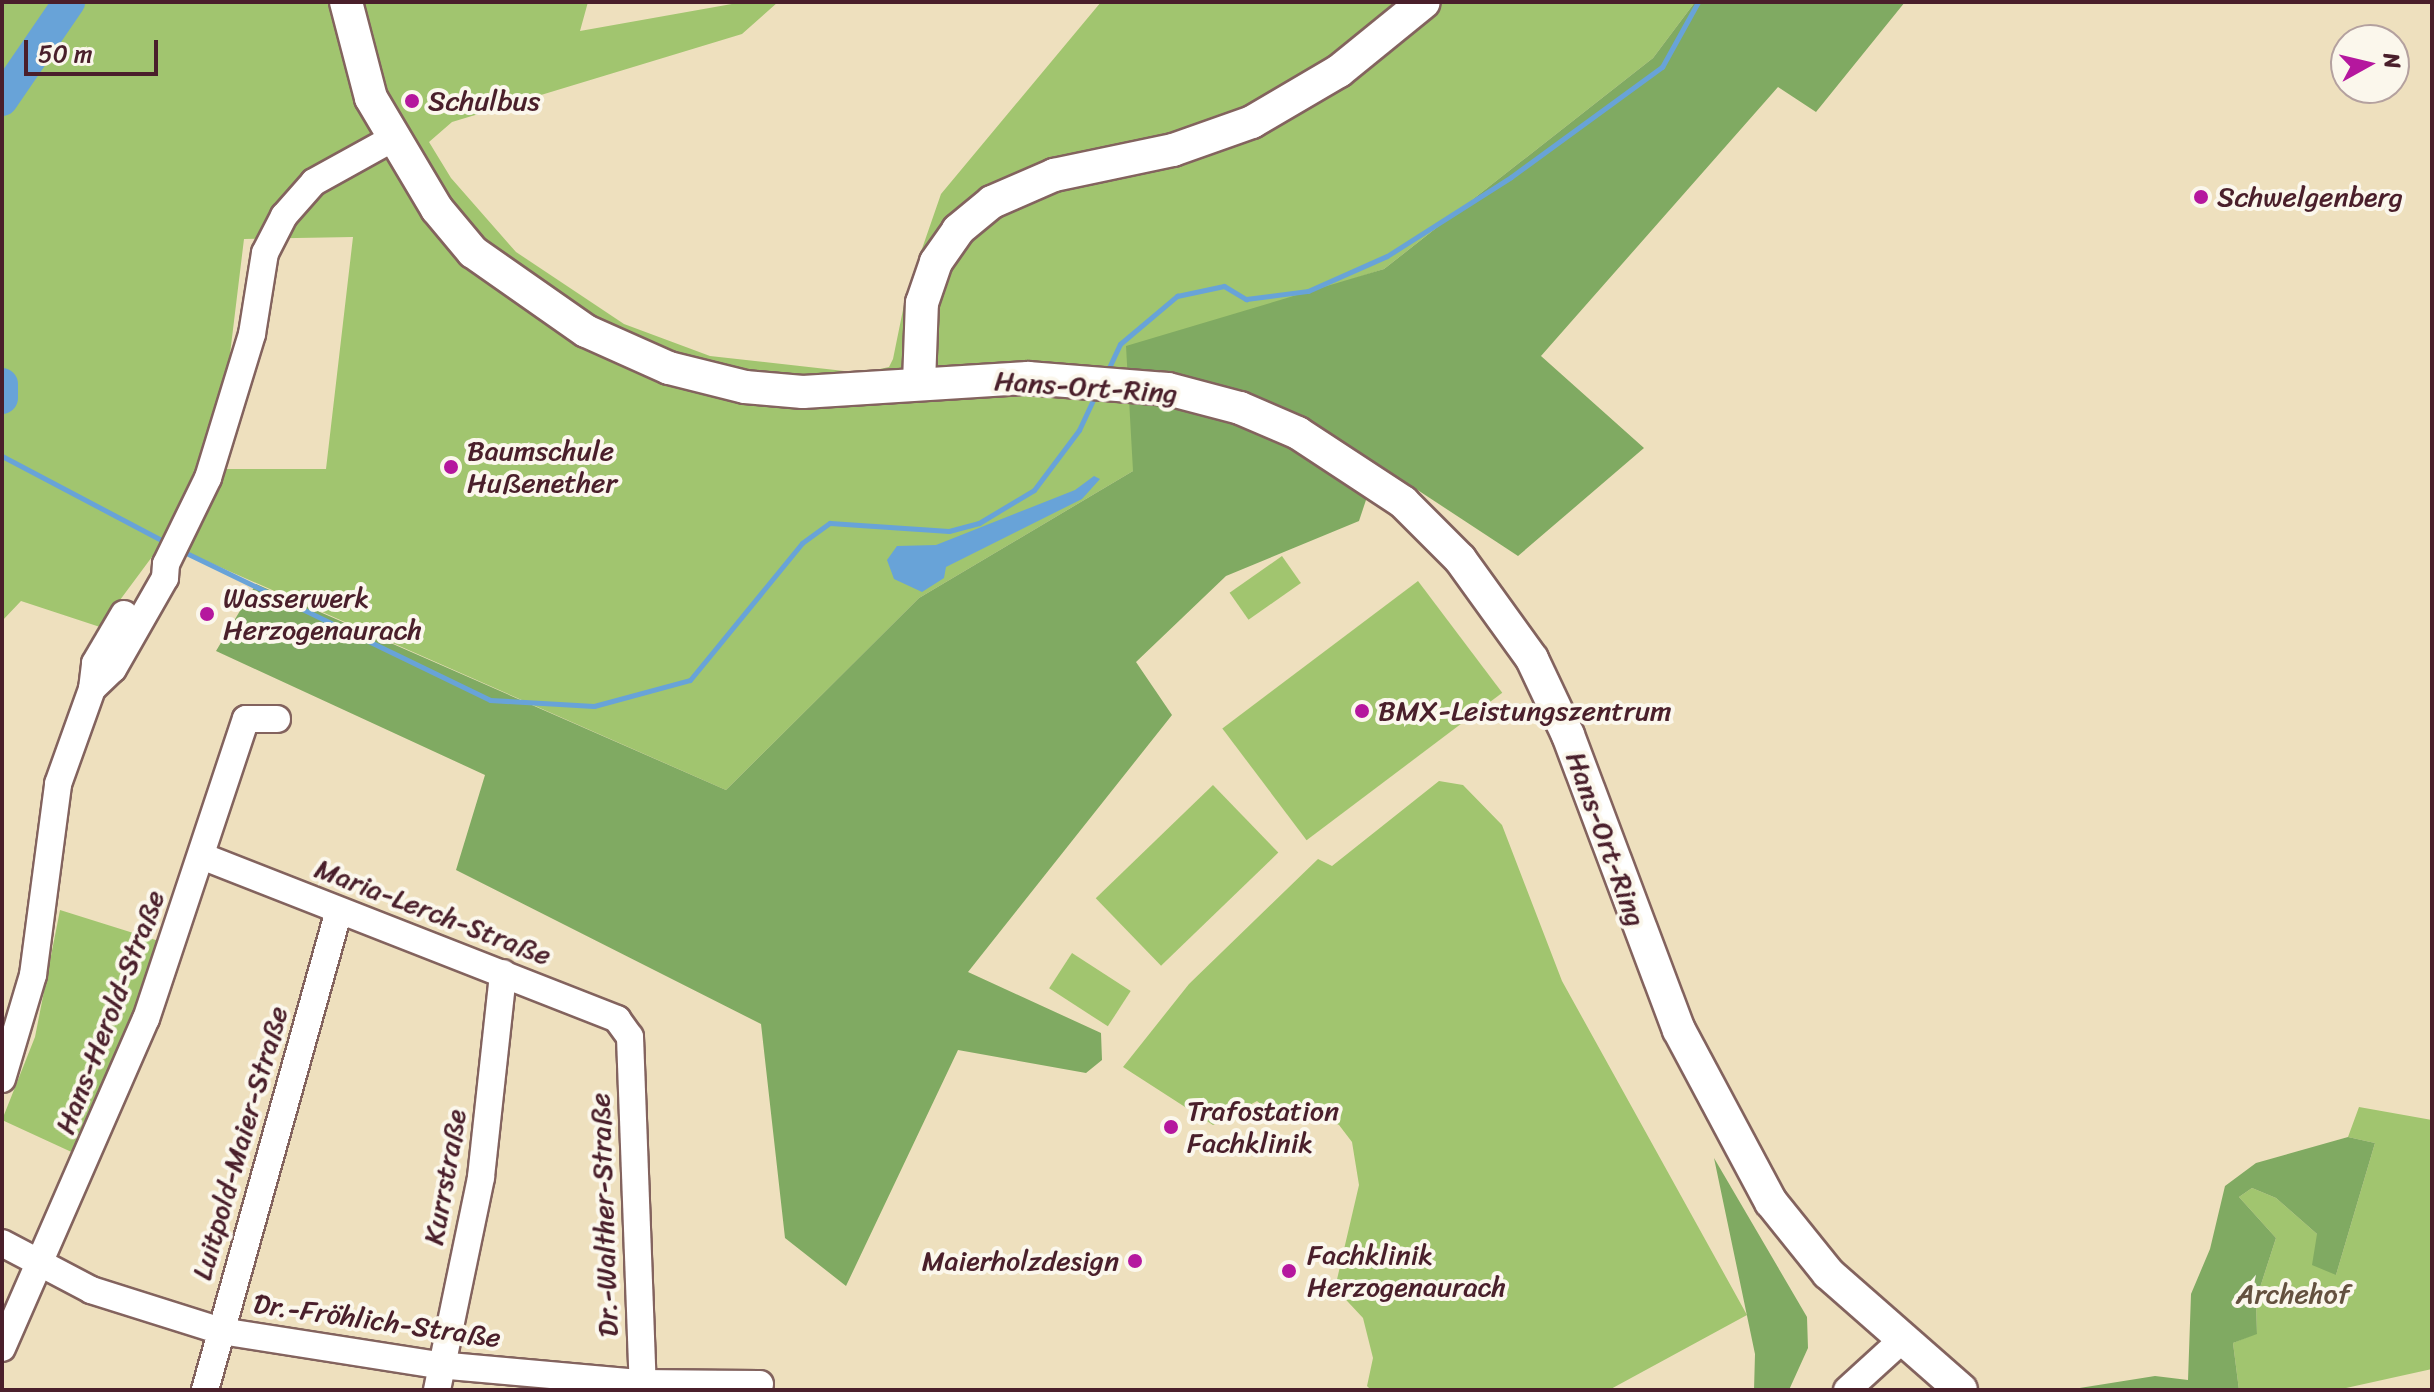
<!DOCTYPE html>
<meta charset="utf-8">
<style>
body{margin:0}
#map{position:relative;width:2434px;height:1392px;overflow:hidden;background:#eee0be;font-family:Sriracha,sans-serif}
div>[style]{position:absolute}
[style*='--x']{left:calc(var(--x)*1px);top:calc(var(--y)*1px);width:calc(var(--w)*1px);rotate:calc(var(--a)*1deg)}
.green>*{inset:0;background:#a1c56f;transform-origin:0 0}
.forest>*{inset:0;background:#80aa62}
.water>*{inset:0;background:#68a3d8}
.stream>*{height:5px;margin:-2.5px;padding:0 2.5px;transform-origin:2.5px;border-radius:2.5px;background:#68a3d8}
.river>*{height:32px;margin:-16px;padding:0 16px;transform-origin:16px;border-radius:16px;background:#68a3d8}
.roads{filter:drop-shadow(2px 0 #83635e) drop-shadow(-2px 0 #83635e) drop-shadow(0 2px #83635e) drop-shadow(0 -2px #83635e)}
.minor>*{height:26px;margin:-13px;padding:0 13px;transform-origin:13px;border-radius:13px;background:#fff}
.major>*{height:32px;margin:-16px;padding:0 16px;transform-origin:16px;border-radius:16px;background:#fff}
.dots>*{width:22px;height:22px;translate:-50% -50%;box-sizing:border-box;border:4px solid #fbf7ec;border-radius:50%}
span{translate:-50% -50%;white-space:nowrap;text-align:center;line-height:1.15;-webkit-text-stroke:8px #fbf7ec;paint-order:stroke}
.poi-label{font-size:28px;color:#4a1f2b}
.left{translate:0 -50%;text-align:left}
.right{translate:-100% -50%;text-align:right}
.street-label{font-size:28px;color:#4a1f2b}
.park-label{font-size:28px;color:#64513f}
.frame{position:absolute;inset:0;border:4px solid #4a1f2b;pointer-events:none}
.north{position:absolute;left:2330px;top:24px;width:80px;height:80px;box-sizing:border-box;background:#fbf7ec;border:2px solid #b4a19f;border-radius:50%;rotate:82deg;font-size:22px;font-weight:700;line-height:32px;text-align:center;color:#4a1f2b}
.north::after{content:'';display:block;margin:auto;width:28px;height:36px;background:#b5179e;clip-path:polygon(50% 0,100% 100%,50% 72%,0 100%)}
.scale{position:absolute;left:24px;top:40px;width:134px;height:36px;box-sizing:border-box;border:4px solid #4a1f2b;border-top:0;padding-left:10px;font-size:24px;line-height:28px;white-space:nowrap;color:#4a1f2b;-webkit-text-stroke:6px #fbf7ec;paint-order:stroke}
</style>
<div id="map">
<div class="green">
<i style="clip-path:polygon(evenodd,2px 2px,588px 2px,580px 31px,743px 2px,778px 2px,742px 34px,452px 122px,429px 142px,451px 178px,516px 252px,624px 324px,710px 356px,862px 373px,889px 367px,893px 359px,906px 295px,941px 194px,1101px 2px,1695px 2px,1653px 58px,1384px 269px,1275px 304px,1133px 471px,919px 598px,726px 790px,163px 542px,100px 627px,21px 601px,2px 621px,2px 2px,353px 237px,326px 469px,216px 469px,244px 239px,353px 237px)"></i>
<i style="left:1282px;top:556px;width:33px;height:64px;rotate:55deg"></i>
<i style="left:1418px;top:581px;width:140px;height:245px;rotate:53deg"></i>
<i style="clip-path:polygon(1439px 781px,1463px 785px,1502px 825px,1562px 981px,1747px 1315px,1609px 1390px,1371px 1390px,1367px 1386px,1373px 1358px,1363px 1318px,1335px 1288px,1359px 1185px,1352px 1142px,1339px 1125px,1317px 1114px,1284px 1123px,1257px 1101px,1213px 1125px,1123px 1067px,1189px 984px,1318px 859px,1332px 866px)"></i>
<i style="left:1213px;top:785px;width:94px;height:163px;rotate:46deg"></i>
<i style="clip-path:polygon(60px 910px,162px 942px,78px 1155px,2px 1120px,35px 1037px)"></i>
<i style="left:1072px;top:953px;width:70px;height:42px;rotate:33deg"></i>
<i style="clip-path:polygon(2359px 1107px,2432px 1120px,2432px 1369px,2337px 1390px,2239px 1390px,2233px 1343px,2257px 1333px,2256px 1300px,2276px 1238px,2239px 1197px,2252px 1188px,2276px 1198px,2317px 1234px,2336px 1275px,2375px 1143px,2348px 1137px)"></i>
</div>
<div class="forest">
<i style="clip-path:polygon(1695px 2px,1905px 2px,1816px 112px,1778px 87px,1541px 356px,1644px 448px,1518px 556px,1378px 464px,1359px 521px,1226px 576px,1136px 662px,1172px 715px,968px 972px,1101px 1033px,1102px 1060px,1086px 1073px,958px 1050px,846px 1286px,785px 1238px,761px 1024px,456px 870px,485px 775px,216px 651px,256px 584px,726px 790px,919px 598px,1133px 471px,1126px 346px,1384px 269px,1653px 58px)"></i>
<i style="clip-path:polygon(2348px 1137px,2375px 1143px,2336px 1275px,2312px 1265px,2317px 1234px,2276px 1198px,2252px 1188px,2239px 1197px,2276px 1238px,2256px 1300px,2257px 1334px,2233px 1343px,2239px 1390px,2067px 1390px,2155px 1376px,2188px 1380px,2191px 1294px,2210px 1249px,2225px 1186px,2256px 1163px)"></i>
<i style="clip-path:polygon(1714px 1158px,1807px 1317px,1808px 1348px,1789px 1390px,1754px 1390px,1755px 1354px)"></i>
</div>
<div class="water">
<i style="clip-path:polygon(1094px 476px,1100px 479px,1082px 499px,946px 567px,944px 578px,922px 592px,894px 579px,887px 560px,897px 546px,936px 545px,1075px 490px)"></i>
</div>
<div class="stream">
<i style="--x:1106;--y:374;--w:33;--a:-65"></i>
<i style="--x:1120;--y:344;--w:75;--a:-40.1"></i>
<i style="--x:1177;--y:296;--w:48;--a:-12"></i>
<i style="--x:1224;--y:286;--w:26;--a:31"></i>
<i style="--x:1246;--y:299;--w:63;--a:-7.4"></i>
<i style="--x:1308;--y:291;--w:86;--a:-23.9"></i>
<i style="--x:1387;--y:256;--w:147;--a:-32.5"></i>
<i style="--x:1511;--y:177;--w:187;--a:-36.1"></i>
<i style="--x:1662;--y:67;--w:74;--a:-61"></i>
<i style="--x:2;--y:456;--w:187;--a:27.8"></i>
<i style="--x:180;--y:550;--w:344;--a:25.8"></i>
<i style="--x:490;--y:700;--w:104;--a:3.3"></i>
<i style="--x:594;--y:706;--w:99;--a:-15.2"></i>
<i style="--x:690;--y:680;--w:177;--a:-50.7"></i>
<i style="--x:802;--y:543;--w:34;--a:-36"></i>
<i style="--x:830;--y:523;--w:119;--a:3.8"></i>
<i style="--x:949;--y:531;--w:31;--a:-15"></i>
<i style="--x:979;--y:523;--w:64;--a:-31"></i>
<i style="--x:1034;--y:490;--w:75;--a:-53.1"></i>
<i style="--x:1079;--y:430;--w:40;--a:-65"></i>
</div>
<div class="river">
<i style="--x:2;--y:100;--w:119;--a:-55.6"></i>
<i style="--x:2;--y:384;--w:14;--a:90"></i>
</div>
<div class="roads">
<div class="minor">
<i style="--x:92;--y:689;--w:29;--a:-44"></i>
<i style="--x:113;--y:669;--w:105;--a:-60.3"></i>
<i style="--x:165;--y:578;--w:14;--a:-86"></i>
<i style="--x:166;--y:564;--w:96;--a:-64"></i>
<i style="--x:208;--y:478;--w:151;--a:-73"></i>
<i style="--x:252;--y:334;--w:82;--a:-80.9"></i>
<i style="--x:265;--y:253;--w:42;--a:-62.8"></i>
<i style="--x:284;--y:216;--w:45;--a:-48.6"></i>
<i style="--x:314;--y:182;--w:89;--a:-28.9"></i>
<i style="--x:204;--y:857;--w:444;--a:21.4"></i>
<i style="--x:617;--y:1019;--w:22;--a:54"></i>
<i style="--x:630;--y:1037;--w:353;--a:87.9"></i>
<i style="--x:2;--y:1079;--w:109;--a:-73.4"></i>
<i style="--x:33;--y:975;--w:193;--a:-82.5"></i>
<i style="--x:58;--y:784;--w:101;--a:-70.3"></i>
<i style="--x:92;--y:689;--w:26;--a:-83"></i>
<i style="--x:95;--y:663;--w:57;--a:-59.4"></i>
<i style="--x:2;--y:1243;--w:101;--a:27.8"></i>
<i style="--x:91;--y:1290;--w:136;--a:17.5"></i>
<i style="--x:221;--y:1331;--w:220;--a:8.9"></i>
<i style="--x:438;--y:1365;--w:204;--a:5.1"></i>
<i style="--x:641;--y:1383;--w:119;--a:0.5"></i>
<i style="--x:2;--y:1348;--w:359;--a:-66.4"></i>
<i style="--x:146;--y:1019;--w:316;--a:-71.6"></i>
<i style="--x:246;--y:719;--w:31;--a:0"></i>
<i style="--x:205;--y:1390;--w:495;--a:-74.4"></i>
<i style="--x:437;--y:1390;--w:217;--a:-78.3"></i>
<i style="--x:481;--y:1177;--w:205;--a:-83.8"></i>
<i style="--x:1847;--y:1390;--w:74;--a:-42.3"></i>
</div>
<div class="major">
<i style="--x:346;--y:2;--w:99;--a:75.4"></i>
<i style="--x:371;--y:98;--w:129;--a:59.3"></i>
<i style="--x:437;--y:209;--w:56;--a:50.1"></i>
<i style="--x:473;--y:252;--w:138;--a:35"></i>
<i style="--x:586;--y:331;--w:91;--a:24"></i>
<i style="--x:669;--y:368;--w:78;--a:14"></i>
<i style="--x:745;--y:387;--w:58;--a:4.9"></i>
<i style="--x:803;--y:392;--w:225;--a:-3.6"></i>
<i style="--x:1028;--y:378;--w:140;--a:4.5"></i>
<i style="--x:1168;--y:389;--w:74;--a:14.8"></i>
<i style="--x:1240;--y:408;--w:63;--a:23.3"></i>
<i style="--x:1298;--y:433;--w:126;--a:33.3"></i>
<i style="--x:1403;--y:502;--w:81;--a:45"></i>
<i style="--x:1460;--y:559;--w:123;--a:54.2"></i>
<i style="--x:1532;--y:659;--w:84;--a:64.7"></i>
<i style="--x:1568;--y:735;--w:315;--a:69.4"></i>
<i style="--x:1679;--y:1030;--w:195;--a:61.9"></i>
<i style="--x:1771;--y:1202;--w:91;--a:51.2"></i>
<i style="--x:1828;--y:1273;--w:177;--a:41.3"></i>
<i style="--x:919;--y:383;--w:80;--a:-87.9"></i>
<i style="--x:922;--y:303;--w:43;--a:-71.1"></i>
<i style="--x:936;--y:262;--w:39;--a:-55"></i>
<i style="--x:958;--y:230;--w:44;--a:-39.5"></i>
<i style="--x:992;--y:202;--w:68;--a:-23.5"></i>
<i style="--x:1054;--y:175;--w:122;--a:-11.9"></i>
<i style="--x:1173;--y:150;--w:84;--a:-19.5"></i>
<i style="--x:1252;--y:122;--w:101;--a:-30.4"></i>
<i style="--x:1339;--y:71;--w:109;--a:-39.1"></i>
</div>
</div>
<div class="dots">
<i style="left:412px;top:101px;background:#b5179e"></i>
<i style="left:2201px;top:197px;background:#b5179e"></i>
<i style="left:451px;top:467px;background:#b5179e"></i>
<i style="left:207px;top:614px;background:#b5179e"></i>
<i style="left:1362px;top:711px;background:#b5179e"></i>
<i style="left:1171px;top:1127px;background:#b5179e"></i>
<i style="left:1135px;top:1261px;background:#b5179e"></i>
<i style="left:1289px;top:1271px;background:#b5179e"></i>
</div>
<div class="poi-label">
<span class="left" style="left:428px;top:101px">Schulbus</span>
<span class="left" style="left:2217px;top:197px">Schwelgenberg</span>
<span class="left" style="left:467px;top:467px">Baumschule<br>Hußenether</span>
<span class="left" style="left:223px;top:614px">Wasserwerk<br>Herzogenaurach</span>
<span class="left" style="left:1378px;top:711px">BMX-Leistungszentrum</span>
<span class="left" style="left:1187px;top:1127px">Trafostation<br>Fachklinik</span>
<span class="left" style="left:1307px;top:1271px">Fachklinik<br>Herzogenaurach</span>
<span class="right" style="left:1119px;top:1261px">Maierholzdesign</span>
</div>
<div class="street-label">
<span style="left:1086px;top:387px;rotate:4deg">Hans-Ort-Ring</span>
<span style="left:1606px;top:839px;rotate:70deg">Hans-Ort-Ring</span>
<span style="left:433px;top:912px;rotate:21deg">Maria-Lerch-Straße</span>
<span style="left:110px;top:1012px;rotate:-69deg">Hans-Herold-Straße</span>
<span style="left:240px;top:1143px;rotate:-74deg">Luitpold-Maier-Straße</span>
<span style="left:445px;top:1177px;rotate:-80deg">Kurrstraße</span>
<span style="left:604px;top:1215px;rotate:-92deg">Dr.-Walther-Straße</span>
<span style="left:377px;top:1321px;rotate:8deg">Dr.-Fröhlich-Straße</span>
</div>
<div class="park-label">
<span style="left:2293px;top:1294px">Archehof</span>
</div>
<div class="frame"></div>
<div class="north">N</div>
<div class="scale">50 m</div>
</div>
